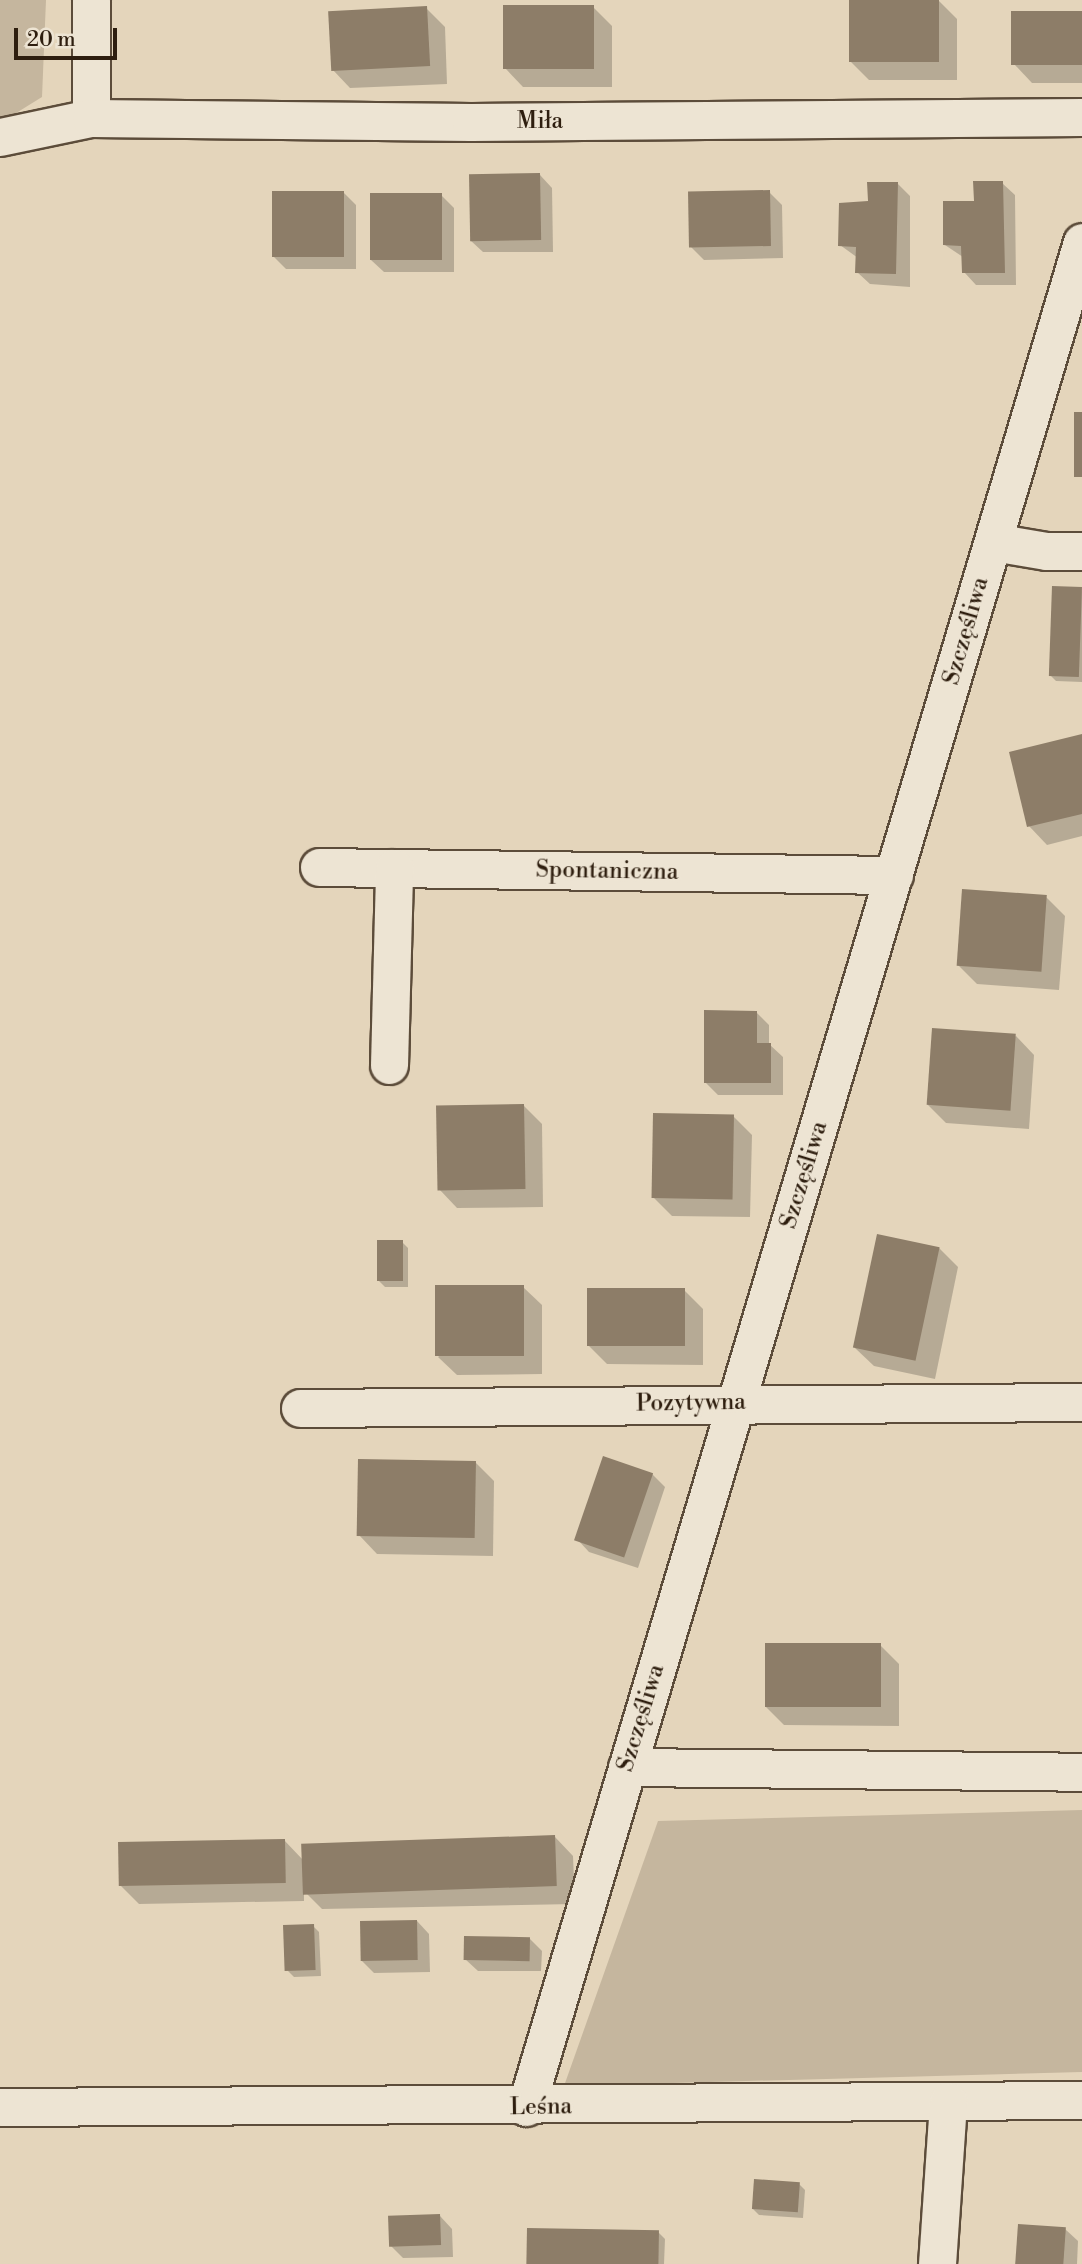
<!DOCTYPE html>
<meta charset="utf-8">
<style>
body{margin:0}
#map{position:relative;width:1082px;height:2264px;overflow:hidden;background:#e4d5bb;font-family:"Libre Bodoni",serif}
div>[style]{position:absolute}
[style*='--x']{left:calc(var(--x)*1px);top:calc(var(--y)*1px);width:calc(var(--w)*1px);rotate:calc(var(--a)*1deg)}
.green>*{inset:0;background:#c5b69e}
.shadow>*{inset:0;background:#0003}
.building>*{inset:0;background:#8d7d68;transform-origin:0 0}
.roads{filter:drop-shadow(2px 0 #5c4c3a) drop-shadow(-2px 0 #5c4c3a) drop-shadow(0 2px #5c4c3a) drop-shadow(0 -2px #5c4c3a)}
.minor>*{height:37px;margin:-18.5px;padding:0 18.5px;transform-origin:18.5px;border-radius:18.5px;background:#ede4d3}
span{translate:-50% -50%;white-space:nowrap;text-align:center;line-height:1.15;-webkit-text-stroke:6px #ede4d3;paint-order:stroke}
.street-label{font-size:23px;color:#2e1e0f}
.scale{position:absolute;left:14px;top:28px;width:103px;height:32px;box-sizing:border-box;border:4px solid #2e1e0f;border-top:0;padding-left:9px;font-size:21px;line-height:24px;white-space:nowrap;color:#2e1e0f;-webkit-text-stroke:5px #ede4d3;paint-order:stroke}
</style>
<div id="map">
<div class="green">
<i style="clip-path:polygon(0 0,46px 0,42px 97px,0 123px)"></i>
<i style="clip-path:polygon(1082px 1810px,1082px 2072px,564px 2086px,658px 1821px)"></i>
</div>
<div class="shadow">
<i style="clip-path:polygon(938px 0,957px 19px,957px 80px,869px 80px,850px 61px)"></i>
<i style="clip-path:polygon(593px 7px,612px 26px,612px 87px,523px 87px,505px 68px)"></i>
<i style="clip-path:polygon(426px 8px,445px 27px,447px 84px,350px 88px,332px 69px)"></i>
<i style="clip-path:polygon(1082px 12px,1082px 83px,1032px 83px,1014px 64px)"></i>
<i style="clip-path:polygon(540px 175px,552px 188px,553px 252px,483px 252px,470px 240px)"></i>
<i style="clip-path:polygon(897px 183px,910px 196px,910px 287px,870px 284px,857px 272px,858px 258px,840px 245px,870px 202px)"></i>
<i style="clip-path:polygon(1002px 183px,1015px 195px,1016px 285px,976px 285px,964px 272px,963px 257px,945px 245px,975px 203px)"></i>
<i style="clip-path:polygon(343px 192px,356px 205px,356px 269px,286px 269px,274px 257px)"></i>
<i style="clip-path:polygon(769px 192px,782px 205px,783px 258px,704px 260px,691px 247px)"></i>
<i style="clip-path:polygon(441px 195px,454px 208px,454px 272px,384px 272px,371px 260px)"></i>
<i style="clip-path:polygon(1082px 589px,1082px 682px,1056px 681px,1050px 675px)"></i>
<i style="clip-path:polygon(1082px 736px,1082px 836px,1047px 845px,1029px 826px)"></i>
<i style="clip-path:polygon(1046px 897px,1065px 916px,1059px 990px,977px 984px,958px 965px)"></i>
<i style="clip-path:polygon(756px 1012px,769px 1025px,769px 1044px,783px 1057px,783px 1095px,718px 1095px,705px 1082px)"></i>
<i style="clip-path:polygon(1016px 1036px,1034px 1055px,1029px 1129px,946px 1123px,927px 1104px)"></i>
<i style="clip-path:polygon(523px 1105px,542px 1124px,543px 1207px,457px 1208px,439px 1189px)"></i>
<i style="clip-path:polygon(733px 1116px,752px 1135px,750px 1217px,672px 1216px,653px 1197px)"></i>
<i style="clip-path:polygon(402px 1242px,408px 1248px,408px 1287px,385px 1287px,379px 1281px)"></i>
<i style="clip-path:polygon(939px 1248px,958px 1267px,935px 1379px,874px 1366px,855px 1348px)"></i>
<i style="clip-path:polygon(523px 1287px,542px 1305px,542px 1374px,457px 1375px,438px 1357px)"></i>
<i style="clip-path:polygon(684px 1290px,703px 1309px,703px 1365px,607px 1364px,588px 1345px)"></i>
<i style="clip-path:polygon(475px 1462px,494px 1481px,493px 1556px,377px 1554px,359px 1535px)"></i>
<i style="clip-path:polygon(652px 1474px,665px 1487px,638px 1568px,589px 1552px,577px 1539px)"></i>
<i style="clip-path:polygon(881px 1646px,899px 1664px,899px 1726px,784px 1725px,766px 1707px)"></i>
<i style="clip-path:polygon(555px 1837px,573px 1856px,575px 1904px,322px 1909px,304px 1891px,304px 1901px,139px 1904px,120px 1885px,284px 1840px,303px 1860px)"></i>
<i style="clip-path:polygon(417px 1921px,429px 1934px,430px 1972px,374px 1973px,361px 1960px)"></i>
<i style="clip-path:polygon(313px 1926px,319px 1932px,321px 1976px,294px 1977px,288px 1971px)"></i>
<i style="clip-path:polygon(529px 1938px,542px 1951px,541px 1971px,478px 1971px,465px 1959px)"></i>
<i style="clip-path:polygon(799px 2184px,805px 2190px,803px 2218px,759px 2215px,753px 2209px)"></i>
<i style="clip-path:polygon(440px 2216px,452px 2229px,453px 2257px,403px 2258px,391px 2246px)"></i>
<i style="clip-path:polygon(1065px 2229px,1078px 2241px,1077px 2264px,1018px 2264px)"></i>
<i style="clip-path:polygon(659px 2233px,665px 2239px,664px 2264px,527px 2264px)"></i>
</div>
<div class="building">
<i style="left:849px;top:0;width:90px;height:62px"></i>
<i style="left:503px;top:5px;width:91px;height:64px"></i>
<i style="left:427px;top:6px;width:60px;height:99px;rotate:87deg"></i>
<i style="left:1011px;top:11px;width:71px;height:54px"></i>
<i style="left:540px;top:173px;width:67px;height:71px;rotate:89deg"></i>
<i style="clip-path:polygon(973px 181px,1003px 181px,1005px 273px,962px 273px,961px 246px,943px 245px,943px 201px,974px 201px)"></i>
<i style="clip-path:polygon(867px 182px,898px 182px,896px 274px,855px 273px,856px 247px,838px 246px,839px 203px,868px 201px)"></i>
<i style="left:770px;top:190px;width:56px;height:82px;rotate:89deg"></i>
<i style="left:272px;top:191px;width:72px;height:66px"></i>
<i style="left:370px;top:193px;width:72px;height:67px"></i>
<i style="left:1074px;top:412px;width:8px;height:65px"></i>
<i style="left:1052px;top:586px;width:30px;height:90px;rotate:2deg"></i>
<i style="clip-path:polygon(1082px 734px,1082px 814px,1027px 827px,1009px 752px)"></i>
<i style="left:962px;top:889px;width:85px;height:77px;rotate:4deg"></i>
<i style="clip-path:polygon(704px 1010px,757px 1011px,757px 1043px,771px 1043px,771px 1083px,704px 1083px)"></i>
<i style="left:932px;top:1028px;width:84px;height:77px;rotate:4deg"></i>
<i style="left:524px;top:1104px;width:85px;height:88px;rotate:89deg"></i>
<i style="left:653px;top:1113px;width:81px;height:85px;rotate:1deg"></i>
<i style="left:877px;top:1234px;width:64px;height:116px;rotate:12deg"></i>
<i style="left:403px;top:1240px;width:41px;height:26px;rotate:90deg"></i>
<i style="left:524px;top:1285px;width:71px;height:89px;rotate:90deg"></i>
<i style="left:587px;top:1288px;width:98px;height:58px"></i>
<i style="left:603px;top:1456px;width:53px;height:89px;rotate:19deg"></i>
<i style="left:358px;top:1459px;width:118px;height:77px;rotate:1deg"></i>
<i style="left:765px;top:1643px;width:116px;height:64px"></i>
<i style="left:555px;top:1835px;width:51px;height:254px;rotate:88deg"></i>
<i style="left:285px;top:1839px;width:44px;height:167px;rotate:89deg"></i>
<i style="left:417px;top:1920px;width:40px;height:57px;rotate:89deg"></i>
<i style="left:314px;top:1924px;width:46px;height:31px;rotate:88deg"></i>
<i style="left:464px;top:1936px;width:66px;height:24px;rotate:1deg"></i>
<i style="left:754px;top:2179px;width:46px;height:30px;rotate:4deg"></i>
<i style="left:440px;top:2214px;width:31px;height:52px;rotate:88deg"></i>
<i style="left:1018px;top:2224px;width:48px;height:40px;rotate:4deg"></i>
<i style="left:527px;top:2228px;width:132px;height:36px;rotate:1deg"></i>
</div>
<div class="roads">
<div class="minor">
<i style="--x:91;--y:0;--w:118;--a:90"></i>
<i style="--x:0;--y:137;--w:93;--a:-11.8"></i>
<i style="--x:91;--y:118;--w:380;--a:0.6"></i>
<i style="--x:471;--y:122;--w:611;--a:-0.47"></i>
<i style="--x:993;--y:542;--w:54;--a:9.6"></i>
<i style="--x:1046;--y:551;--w:36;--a:0"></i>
<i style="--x:319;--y:867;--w:575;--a:0.8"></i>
<i style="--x:389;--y:1065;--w:197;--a:-88.5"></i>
<i style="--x:300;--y:1408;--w:782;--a:-0.44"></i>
<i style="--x:627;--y:1767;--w:455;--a:0.6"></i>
<i style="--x:0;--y:2107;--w:1082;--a:-0.37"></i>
<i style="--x:526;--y:2107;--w:1946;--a:-73.4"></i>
<i style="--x:937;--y:2264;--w:163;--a:-86.1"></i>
</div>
</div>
<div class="street-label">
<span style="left:540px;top:121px">Miła</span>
<span style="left:966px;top:631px;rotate:-74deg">Szczęśliwa</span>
<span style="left:607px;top:871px;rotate:1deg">Spontaniczna</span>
<span style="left:804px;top:1175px;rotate:-73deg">Szczęśliwa</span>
<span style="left:691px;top:1403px;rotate:-1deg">Pozytywna</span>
<span style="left:641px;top:1718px;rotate:-73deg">Szczęśliwa</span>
<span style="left:541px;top:2107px;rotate:-1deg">Leśna</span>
</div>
<div class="scale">20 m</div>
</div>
